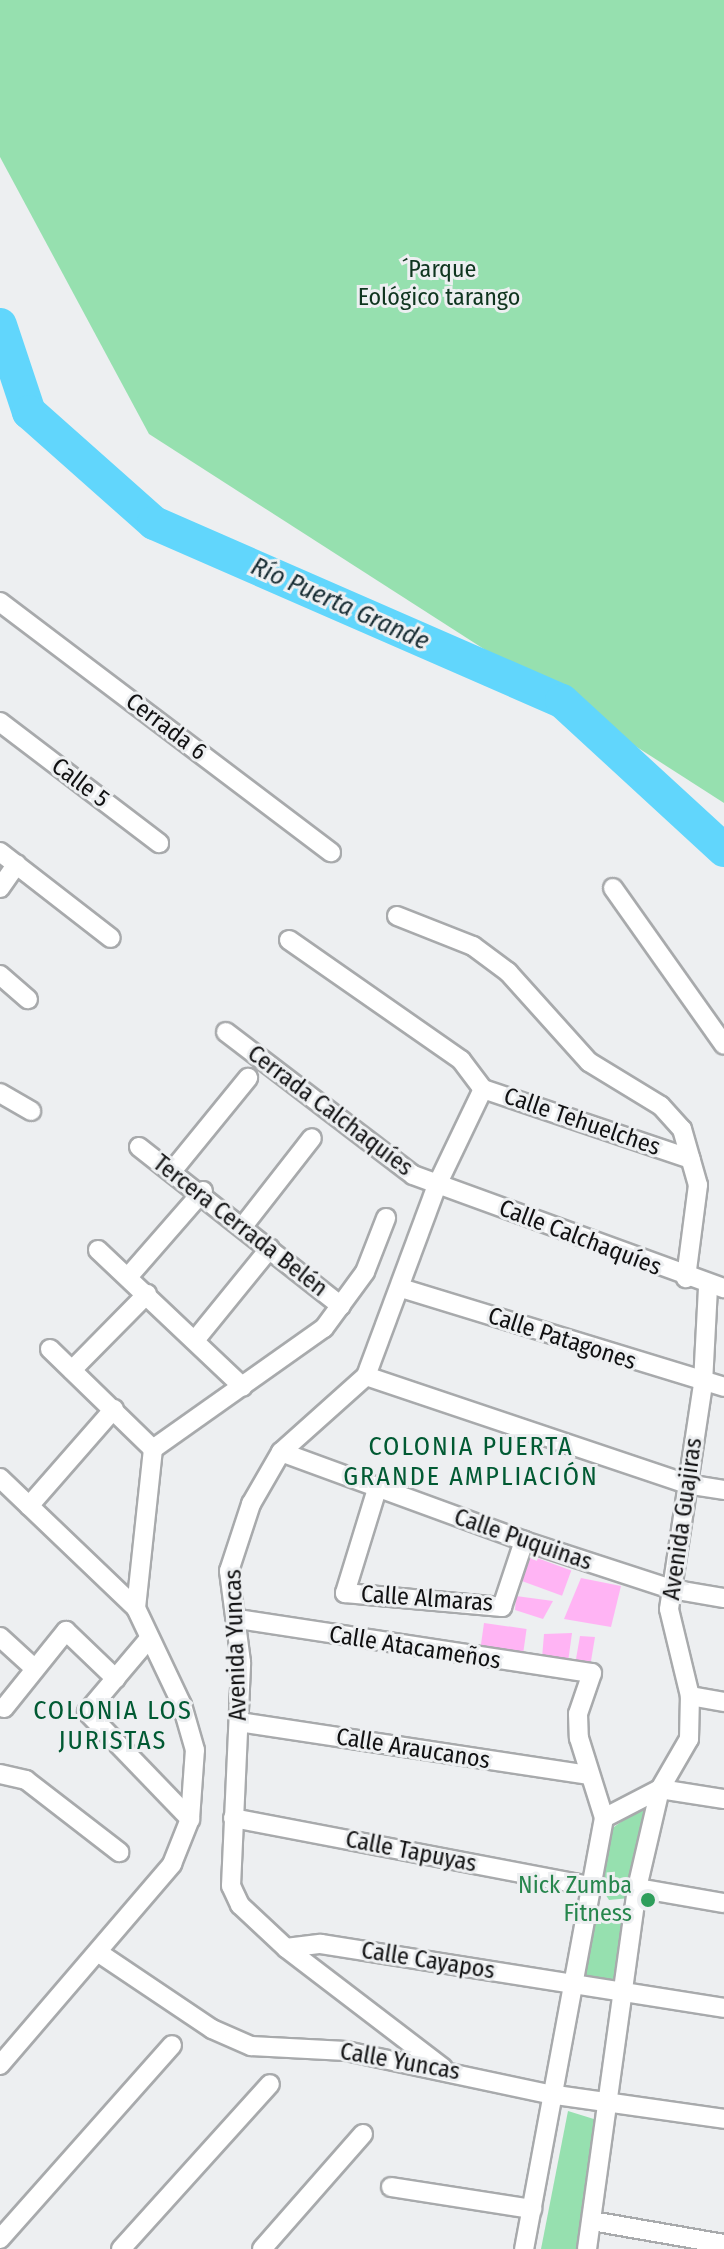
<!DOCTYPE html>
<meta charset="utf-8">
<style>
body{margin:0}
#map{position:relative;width:724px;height:2249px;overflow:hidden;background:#edeff1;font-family:"Fira Sans Condensed",sans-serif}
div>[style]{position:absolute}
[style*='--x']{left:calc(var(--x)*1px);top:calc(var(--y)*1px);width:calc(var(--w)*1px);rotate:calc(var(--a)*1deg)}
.green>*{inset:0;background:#96e0af}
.river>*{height:34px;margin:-17px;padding:0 17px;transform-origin:17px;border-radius:17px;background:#61d6fc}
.building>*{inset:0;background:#ffb4f4;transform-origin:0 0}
.roads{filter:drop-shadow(2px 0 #a8aaac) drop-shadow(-2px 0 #a8aaac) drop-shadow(0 2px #a8aaac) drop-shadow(0 -2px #a8aaac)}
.street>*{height:18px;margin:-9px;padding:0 9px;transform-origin:9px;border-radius:9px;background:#fff}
.dots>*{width:22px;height:22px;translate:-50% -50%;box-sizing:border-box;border:4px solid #edeff1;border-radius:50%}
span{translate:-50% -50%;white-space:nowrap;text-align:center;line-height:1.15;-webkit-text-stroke:6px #edeff1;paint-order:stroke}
.park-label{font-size:24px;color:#0f351f}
.street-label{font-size:24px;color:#111112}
.leisure-label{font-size:24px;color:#27864d}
.right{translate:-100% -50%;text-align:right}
.water-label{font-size:26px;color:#192e35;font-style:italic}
.neighbourhood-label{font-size:26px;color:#015a33;letter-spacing:2px}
</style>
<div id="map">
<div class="green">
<i style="clip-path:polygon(0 0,724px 0,724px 803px,149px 434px,0 157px)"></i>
<i style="clip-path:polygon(654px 1798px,630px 1898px,609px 1900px,598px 1883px,607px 1832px)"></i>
<i style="clip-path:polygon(590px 1906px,627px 1924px,618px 1987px,574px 1981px)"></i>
<i style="clip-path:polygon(568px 2111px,597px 2120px,576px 2249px,541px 2249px)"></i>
</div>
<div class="river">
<i style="--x:0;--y:325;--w:92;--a:71.6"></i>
<i style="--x:29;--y:412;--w:167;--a:41.6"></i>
<i style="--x:154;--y:523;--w:445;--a:23.6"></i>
<i style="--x:562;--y:701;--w:220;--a:42.6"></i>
</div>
<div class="building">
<i style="left:529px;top:1555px;width:45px;height:27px;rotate:20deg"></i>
<i style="clip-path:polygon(581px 1578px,621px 1586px,611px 1627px,564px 1619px)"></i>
<i style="clip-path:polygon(516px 1596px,553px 1601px,543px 1619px,515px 1610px)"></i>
<i style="left:484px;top:1623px;width:43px;height:28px;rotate:8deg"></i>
<i style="clip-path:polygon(572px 1633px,568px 1662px,542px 1658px,544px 1634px)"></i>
<i style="clip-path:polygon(580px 1636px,595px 1637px,590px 1667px,576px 1659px)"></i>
</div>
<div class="roads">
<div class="street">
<i style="--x:0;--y:602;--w:415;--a:37.1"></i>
<i style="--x:0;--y:722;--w:200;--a:37.3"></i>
<i style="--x:0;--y:852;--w:140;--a:37.8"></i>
<i style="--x:0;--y:888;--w:29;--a:-55"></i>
<i style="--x:613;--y:888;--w:192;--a:54.7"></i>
<i style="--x:397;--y:916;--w:82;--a:21.5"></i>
<i style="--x:473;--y:946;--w:44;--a:36.6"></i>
<i style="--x:508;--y:972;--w:121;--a:48"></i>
<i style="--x:589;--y:1062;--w:84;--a:31.4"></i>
<i style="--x:661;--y:1106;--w:31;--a:48"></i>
<i style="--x:682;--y:1129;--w:58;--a:74.1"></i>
<i style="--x:698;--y:1185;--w:94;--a:97.4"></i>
<i style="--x:289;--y:940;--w:210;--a:34.9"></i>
<i style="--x:461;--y:1060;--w:36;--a:53"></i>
<i style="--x:0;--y:975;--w:37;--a:41"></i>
<i style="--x:226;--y:1032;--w:235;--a:37.4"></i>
<i style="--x:413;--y:1175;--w:331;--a:20"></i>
<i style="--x:483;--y:1089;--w:219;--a:18.6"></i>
<i style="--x:0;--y:1093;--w:36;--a:30"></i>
<i style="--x:139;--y:1147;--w:257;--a:38.2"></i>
<i style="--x:173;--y:1170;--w:119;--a:-50.8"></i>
<i style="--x:244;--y:1225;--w:110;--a:-52"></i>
<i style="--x:98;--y:1250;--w:199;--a:43.4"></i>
<i style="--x:128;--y:1277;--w:114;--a:-48.9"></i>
<i style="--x:401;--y:1288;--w:338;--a:17"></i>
<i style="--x:196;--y:1339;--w:117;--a:-50.9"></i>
<i style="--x:50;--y:1349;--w:144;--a:44.2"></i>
<i style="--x:72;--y:1370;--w:107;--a:-45.4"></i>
<i style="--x:366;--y:1376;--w:338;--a:18.6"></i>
<i style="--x:686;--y:1484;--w:38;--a:9"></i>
<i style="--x:281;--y:1452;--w:259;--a:20.1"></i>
<i style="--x:524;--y:1541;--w:155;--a:18.1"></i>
<i style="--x:671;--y:1589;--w:54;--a:9.6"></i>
<i style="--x:0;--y:1478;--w:188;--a:43.7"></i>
<i style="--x:377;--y:1489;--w:109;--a:107.1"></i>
<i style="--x:345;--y:1593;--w:158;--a:5.1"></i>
<i style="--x:502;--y:1607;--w:70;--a:-71.6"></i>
<i style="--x:29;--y:1506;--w:129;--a:-48.8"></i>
<i style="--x:238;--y:1619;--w:358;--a:8.7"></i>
<i style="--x:592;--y:1673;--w:43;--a:108.9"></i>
<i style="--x:578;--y:1714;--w:24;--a:88"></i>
<i style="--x:579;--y:1738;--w:84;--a:72.6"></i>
<i style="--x:604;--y:1818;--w:438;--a:100.5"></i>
<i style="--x:0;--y:1637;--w:47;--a:42.4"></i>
<i style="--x:147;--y:1641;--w:93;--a:130.2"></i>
<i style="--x:87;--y:1712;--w:149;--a:46.1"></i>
<i style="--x:690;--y:1696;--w:35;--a:10"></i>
<i style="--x:4;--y:1708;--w:99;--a:-51.2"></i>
<i style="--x:66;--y:1631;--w:69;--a:43.8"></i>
<i style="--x:239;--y:1722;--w:353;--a:8.6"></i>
<i style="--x:0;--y:1774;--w:27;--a:13"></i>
<i style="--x:26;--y:1780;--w:118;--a:37.7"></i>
<i style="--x:233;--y:1818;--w:362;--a:10.8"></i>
<i style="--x:604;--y:1818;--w:63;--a:-27.4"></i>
<i style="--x:660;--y:1789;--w:58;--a:-59.9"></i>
<i style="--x:689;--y:1739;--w:43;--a:-88.7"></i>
<i style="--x:690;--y:1696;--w:89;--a:-103.6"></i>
<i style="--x:669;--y:1609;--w:229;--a:-81.4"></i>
<i style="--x:703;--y:1383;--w:97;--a:-87"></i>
<i style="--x:637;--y:1888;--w:88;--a:9.8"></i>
<i style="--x:286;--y:1948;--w:35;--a:-7"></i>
<i style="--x:321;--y:1944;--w:408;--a:9"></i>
<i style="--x:99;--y:1953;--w:136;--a:33.9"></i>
<i style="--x:212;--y:2029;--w:43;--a:23.6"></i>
<i style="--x:251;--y:2046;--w:95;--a:3"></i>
<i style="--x:346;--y:2051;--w:208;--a:12"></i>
<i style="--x:549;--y:2094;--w:177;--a:8.1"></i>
<i style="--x:0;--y:2065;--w:265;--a:-49.4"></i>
<i style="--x:172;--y:1864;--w:48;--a:-68.2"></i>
<i style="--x:190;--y:1819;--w:69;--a:-85.9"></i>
<i style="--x:195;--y:1750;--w:47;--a:-106.1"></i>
<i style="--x:182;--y:1705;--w:107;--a:-115.4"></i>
<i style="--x:136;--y:1608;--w:160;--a:-83.9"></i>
<i style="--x:153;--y:1449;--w:209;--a:-35.3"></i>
<i style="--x:324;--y:1328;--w:69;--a:-53.8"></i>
<i style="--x:365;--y:1272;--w:58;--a:-68.7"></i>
<i style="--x:443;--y:2068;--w:198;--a:-142.6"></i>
<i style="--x:286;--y:1948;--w:63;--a:-136.9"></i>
<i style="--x:240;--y:1905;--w:21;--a:-115"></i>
<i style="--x:231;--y:1886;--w:224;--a:-87.4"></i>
<i style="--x:241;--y:1662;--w:92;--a:-97.5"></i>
<i style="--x:229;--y:1571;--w:71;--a:-71.8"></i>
<i style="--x:251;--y:1504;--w:60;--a:-60"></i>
<i style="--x:281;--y:1452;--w:114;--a:-41.8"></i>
<i style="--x:366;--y:1376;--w:204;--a:-69.6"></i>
<i style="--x:437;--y:1185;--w:106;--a:-64.4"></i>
<i style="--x:391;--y:2187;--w:143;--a:8.9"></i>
<i style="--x:592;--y:2221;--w:134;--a:9.9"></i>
<i style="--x:0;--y:2239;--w:259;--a:-48.4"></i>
<i style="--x:121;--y:2249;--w:222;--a:-47.9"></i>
<i style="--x:262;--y:2249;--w:153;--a:-48.7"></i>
<i style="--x:587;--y:2249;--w:364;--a:-82.1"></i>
<i style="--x:637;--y:1888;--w:102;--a:-76.9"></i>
<i style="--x:660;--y:1789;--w:65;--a:8.9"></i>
</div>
</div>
<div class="dots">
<i style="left:648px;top:1900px;background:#2e9e5b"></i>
</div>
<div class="park-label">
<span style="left:439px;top:284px">´Parque<br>Eológico tarango</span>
</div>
<div class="street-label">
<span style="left:166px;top:727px;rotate:37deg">Cerrada 6</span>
<span style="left:80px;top:783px;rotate:37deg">Calle 5</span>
<span style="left:330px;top:1111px;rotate:37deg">Cerrada Calchaquíes</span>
<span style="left:582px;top:1122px;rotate:19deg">Calle Tehuelches</span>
<span style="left:240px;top:1226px;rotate:38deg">Tercera Cerrada Belén</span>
<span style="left:580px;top:1238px;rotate:21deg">Calle Calchaquíes</span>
<span style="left:562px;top:1339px;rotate:18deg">Calle Patagones</span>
<span style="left:683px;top:1519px;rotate:-82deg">Avenida Guajiras</span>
<span style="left:523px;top:1540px;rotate:19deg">Calle Puquinas</span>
<span style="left:427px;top:1599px;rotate:4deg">Calle Almaras</span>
<span style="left:236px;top:1645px;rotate:-92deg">Avenida Yuncas</span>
<span style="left:415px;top:1648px;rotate:9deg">Calle Atacameños</span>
<span style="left:413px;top:1749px;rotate:9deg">Calle Araucanos</span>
<span style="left:411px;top:1852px;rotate:11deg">Calle Tapuyas</span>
<span style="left:428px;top:1961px;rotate:9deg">Calle Cayapos</span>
<span style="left:400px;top:2062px;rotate:10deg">Calle Yuncas</span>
</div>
<div class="leisure-label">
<span class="right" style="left:632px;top:1900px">Nick Zumba<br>Fitness</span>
</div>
<div class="water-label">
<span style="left:340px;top:604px;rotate:24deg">Río Puerta Grande</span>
</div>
<div class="neighbourhood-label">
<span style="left:471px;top:1462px">COLONIA PUERTA<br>GRANDE AMPLIACIÓN</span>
<span style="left:113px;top:1726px">COLONIA LOS<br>JURISTAS</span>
</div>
</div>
